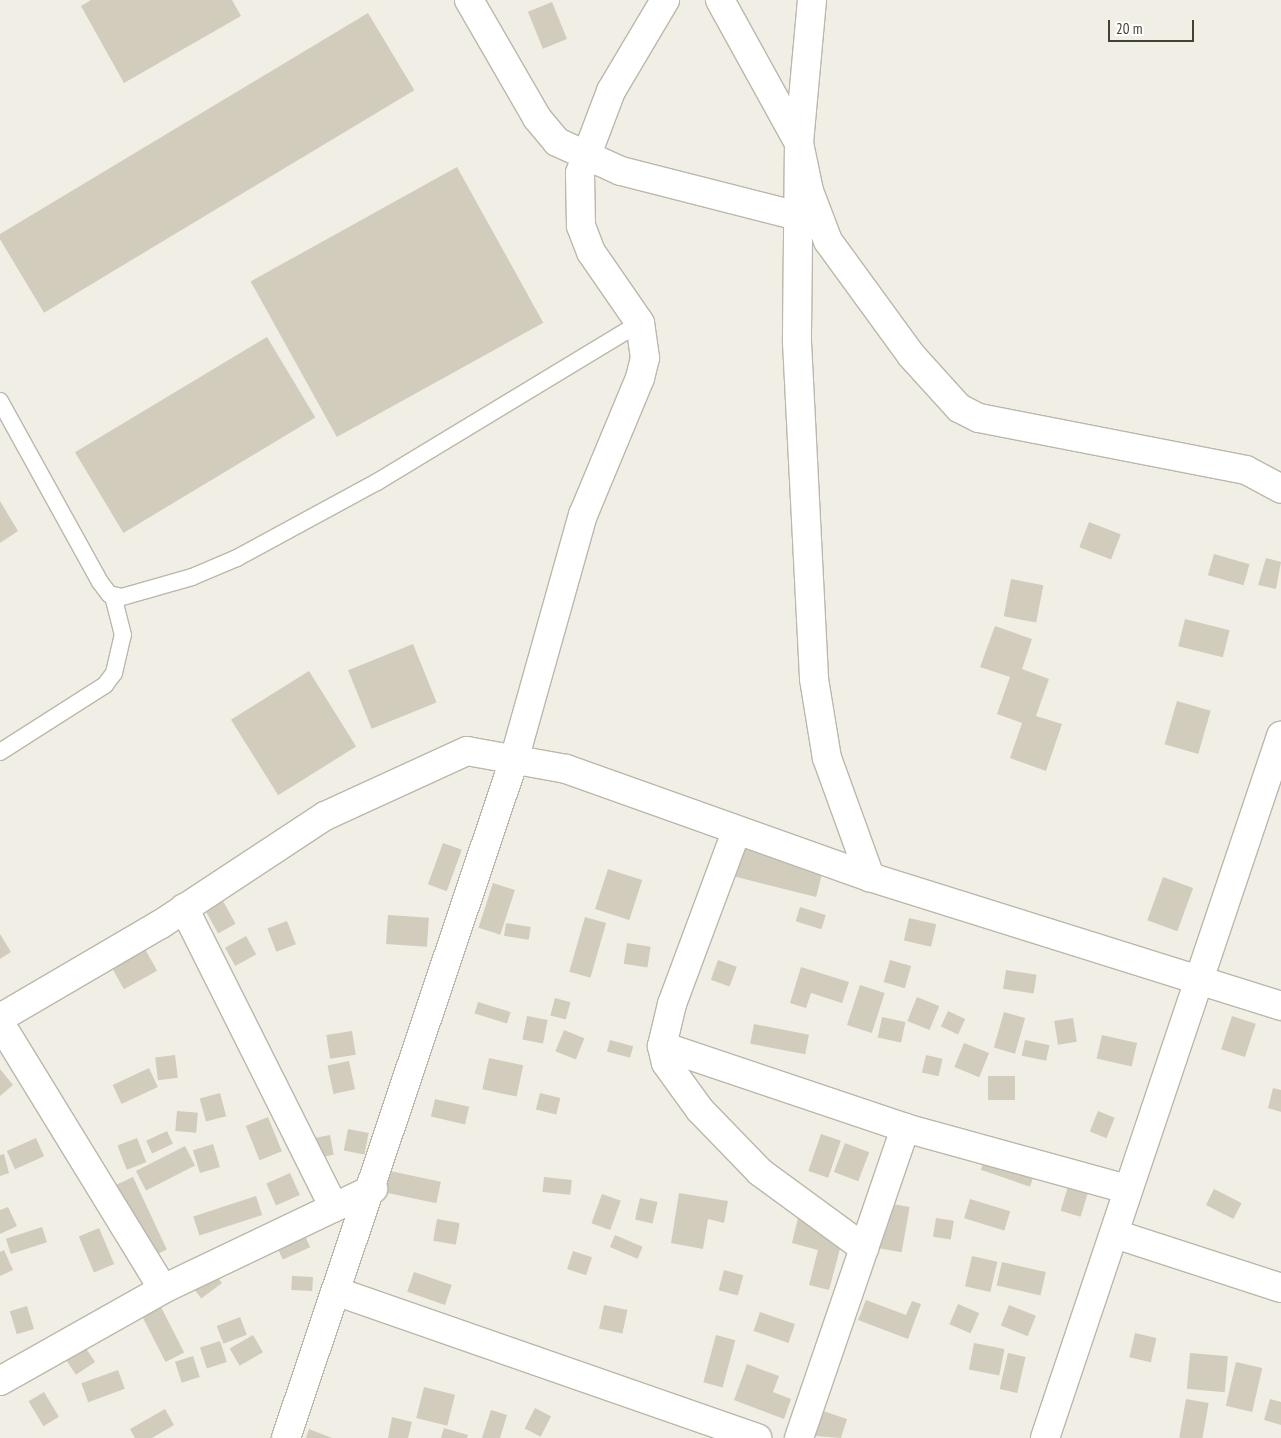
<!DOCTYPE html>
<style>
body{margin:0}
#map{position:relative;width:1281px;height:1438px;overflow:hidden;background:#f1efe5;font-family:"PT Sans Narrow",sans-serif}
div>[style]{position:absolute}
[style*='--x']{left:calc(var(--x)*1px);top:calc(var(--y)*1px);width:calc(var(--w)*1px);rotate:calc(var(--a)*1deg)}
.building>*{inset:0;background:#d1ccbc;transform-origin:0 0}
.roads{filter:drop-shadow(1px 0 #bbb8a9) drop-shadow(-1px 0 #bbb8a9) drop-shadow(0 1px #bbb8a9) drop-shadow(0 -1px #bbb8a9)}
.service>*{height:16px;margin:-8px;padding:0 8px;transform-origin:8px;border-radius:8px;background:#fff}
.minor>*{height:28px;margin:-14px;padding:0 14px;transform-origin:14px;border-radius:14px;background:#fff}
span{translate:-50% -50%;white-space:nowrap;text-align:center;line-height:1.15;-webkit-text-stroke:4.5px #fff;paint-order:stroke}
.scale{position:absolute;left:1108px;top:20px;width:86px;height:22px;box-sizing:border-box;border:2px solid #434035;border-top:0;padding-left:6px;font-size:15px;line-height:18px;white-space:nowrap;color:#434035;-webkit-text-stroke:4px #fff;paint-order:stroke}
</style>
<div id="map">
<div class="building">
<i style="clip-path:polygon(91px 0,232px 0,241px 16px,124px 83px,81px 6px)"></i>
<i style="left:552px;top:2px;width:40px;height:26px;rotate:68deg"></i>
<i style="left:368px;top:13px;width:90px;height:432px;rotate:59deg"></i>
<i style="left:457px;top:167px;width:178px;height:236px;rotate:61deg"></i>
<i style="left:267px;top:337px;width:94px;height:224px;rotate:59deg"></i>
<i style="clip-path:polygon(0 501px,18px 531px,0 543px)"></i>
<i style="left:1089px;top:522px;width:34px;height:27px;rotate:21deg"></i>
<i style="left:1214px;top:554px;width:37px;height:22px;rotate:16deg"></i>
<i style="clip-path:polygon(1266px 558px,1281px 562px,1276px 589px,1258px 585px)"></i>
<i style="left:1011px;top:579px;width:33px;height:38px;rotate:11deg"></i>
<i style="left:1185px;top:619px;width:46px;height:28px;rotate:14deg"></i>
<i style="clip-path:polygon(995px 626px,1032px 639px,1022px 669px,1049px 679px,1036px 716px,1062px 724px,1046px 771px,1010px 758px,1022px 723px,997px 714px,1010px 677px,980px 667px)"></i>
<i style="left:413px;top:644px;width:63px;height:70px;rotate:68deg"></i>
<i style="left:309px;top:671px;width:89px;height:92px;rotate:58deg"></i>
<i style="left:1177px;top:701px;width:35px;height:45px;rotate:16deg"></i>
<i style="left:741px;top:839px;width:87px;height:38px;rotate:14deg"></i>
<i style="left:443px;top:843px;width:20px;height:44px;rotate:20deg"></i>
<i style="left:608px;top:869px;width:36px;height:42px;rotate:18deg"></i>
<i style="left:1163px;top:877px;width:32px;height:46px;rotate:20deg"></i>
<i style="left:493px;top:883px;width:23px;height:47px;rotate:18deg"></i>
<i style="left:223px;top:901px;width:26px;height:20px;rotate:61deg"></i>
<i style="left:800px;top:907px;width:27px;height:15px;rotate:17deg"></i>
<i style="left:388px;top:915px;width:41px;height:29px;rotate:4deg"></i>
<i style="left:585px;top:917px;width:22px;height:57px;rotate:16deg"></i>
<i style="left:909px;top:918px;width:28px;height:23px;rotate:13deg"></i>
<i style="left:287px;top:921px;width:25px;height:21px;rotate:69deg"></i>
<i style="left:506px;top:923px;width:25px;height:13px;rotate:9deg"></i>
<i style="clip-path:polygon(0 934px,11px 952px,0 959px)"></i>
<i style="left:246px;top:936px;width:21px;height:24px;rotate:61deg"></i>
<i style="left:627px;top:943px;width:24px;height:21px;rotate:9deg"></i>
<i style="left:145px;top:949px;width:25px;height:38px;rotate:61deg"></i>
<i style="left:718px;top:960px;width:20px;height:21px;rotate:20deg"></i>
<i style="left:890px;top:960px;width:22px;height:23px;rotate:16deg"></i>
<i style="clip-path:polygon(801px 967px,849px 982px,842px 1003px,811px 993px,806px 1008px,790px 1003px)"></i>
<i style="left:1006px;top:970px;width:31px;height:19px;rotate:9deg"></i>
<i style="left:860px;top:985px;width:26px;height:42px;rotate:18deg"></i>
<i style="left:917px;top:997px;width:24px;height:26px;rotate:22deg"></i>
<i style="left:555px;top:998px;width:16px;height:18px;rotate:15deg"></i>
<i style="left:478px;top:1002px;width:34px;height:12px;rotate:17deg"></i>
<i style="left:948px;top:1011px;width:19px;height:17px;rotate:25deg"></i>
<i style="left:1004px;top:1012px;width:22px;height:37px;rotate:16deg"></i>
<i style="left:527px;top:1016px;width:21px;height:24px;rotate:11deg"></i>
<i style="left:1232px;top:1016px;width:25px;height:35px;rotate:18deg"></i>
<i style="left:882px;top:1017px;width:24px;height:21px;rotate:12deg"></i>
<i style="left:1073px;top:1018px;width:24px;height:19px;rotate:81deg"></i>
<i style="left:754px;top:1024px;width:56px;height:20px;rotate:11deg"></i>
<i style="left:564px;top:1030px;width:22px;height:23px;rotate:22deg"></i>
<i style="left:352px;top:1031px;width:24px;height:26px;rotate:81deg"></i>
<i style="left:1102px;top:1035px;width:36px;height:24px;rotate:13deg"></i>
<i style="left:610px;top:1040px;width:24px;height:12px;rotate:15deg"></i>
<i style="left:1025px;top:1040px;width:25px;height:16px;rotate:12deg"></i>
<i style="left:964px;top:1043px;width:27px;height:26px;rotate:22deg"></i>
<i style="left:175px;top:1055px;width:23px;height:20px;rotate:83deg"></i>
<i style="left:926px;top:1055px;width:17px;height:18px;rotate:13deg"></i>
<i style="left:489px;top:1058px;width:35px;height:32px;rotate:12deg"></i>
<i style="left:349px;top:1061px;width:29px;height:22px;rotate:78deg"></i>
<i style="left:149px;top:1068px;width:21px;height:40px;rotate:65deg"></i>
<i style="clip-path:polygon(0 1069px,13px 1085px,0 1096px)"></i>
<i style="left:988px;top:1076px;width:27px;height:24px"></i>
<i style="clip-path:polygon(1273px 1088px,1281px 1090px,1281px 1112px,1268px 1108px)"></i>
<i style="left:220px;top:1093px;width:24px;height:21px;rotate:75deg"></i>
<i style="left:540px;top:1093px;width:21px;height:17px;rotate:14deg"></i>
<i style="left:435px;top:1099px;width:35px;height:18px;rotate:13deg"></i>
<i style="left:177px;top:1111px;width:21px;height:20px;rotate:5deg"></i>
<i style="left:1098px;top:1111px;width:18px;height:22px;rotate:22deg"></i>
<i style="left:268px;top:1117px;width:37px;height:24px;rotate:68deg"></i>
<i style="left:348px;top:1129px;width:21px;height:22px;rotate:11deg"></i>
<i style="left:167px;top:1131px;width:14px;height:23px;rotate:65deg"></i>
<i style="left:821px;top:1134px;width:21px;height:39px;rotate:19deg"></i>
<i style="left:330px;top:1135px;width:20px;height:18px;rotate:79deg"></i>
<i style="left:36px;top:1138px;width:20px;height:32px;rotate:66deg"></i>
<i style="left:137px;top:1138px;width:26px;height:21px;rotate:69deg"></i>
<i style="left:845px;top:1143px;width:26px;height:31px;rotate:21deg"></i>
<i style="left:213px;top:1144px;width:24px;height:21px;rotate:73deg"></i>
<i style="left:185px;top:1146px;width:22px;height:55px;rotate:63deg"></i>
<i style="left:988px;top:1149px;width:52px;height:22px;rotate:19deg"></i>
<i style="clip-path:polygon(4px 1154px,9px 1173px,0 1176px,0 1155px)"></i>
<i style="left:390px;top:1171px;width:52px;height:22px;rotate:12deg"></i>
<i style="left:290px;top:1173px;width:24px;height:26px;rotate:66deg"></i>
<i style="left:133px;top:1177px;width:80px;height:25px;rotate:65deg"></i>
<i style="left:544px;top:1177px;width:28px;height:15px;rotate:6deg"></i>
<i style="left:1069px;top:1183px;width:21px;height:29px;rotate:17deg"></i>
<i style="left:1214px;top:1189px;width:31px;height:18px;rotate:27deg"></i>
<i style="clip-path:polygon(679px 1193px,728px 1201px,724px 1223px,708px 1219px,703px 1249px,671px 1243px)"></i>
<i style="left:602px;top:1194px;width:20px;height:31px;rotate:20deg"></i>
<i style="left:256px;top:1196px;width:20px;height:66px;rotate:72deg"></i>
<i style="left:640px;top:1198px;width:18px;height:22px;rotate:13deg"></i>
<i style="left:970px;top:1199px;width:42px;height:20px;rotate:17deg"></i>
<i style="left:887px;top:1203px;width:23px;height:46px;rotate:10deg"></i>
<i style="clip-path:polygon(8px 1207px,17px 1226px,0 1234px,0 1210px)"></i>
<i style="clip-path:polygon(798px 1218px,845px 1230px,829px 1290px,809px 1285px,818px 1250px,792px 1243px)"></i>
<i style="left:936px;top:1218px;width:18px;height:19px;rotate:9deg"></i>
<i style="left:437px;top:1219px;width:23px;height:22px;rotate:10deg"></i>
<i style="left:42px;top:1227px;width:16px;height:38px;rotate:72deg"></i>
<i style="left:99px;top:1228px;width:39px;height:22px;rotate:67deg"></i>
<i style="left:302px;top:1229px;width:20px;height:30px;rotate:66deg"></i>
<i style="left:615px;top:1235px;width:30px;height:13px;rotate:23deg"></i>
<i style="clip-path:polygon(4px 1250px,13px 1270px,0 1276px,0 1252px)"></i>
<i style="left:573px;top:1251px;width:20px;height:19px;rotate:18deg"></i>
<i style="left:972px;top:1256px;width:26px;height:31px;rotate:13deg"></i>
<i style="left:1002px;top:1262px;width:45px;height:24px;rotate:13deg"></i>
<i style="left:210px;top:1267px;width:20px;height:26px;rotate:53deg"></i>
<i style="left:724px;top:1270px;width:20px;height:21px;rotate:15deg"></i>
<i style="left:414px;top:1272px;width:40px;height:21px;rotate:19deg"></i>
<i style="left:292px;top:1276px;width:21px;height:14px;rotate:3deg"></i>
<i style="clip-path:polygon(866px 1300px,906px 1315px,912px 1301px,921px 1304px,908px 1339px,858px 1320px)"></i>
<i style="left:958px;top:1304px;width:23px;height:22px;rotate:23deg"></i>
<i style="left:604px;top:1305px;width:24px;height:24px;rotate:12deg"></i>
<i style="left:1009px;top:1305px;width:29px;height:22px;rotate:22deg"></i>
<i style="left:27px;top:1306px;width:24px;height:18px;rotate:73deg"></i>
<i style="left:161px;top:1307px;width:51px;height:21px;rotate:63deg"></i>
<i style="left:760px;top:1312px;width:37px;height:20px;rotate:19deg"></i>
<i style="left:240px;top:1317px;width:19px;height:25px;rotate:69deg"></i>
<i style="left:1135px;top:1333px;width:22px;height:25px;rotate:13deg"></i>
<i style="left:253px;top:1335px;width:20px;height:27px;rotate:60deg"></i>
<i style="left:716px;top:1335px;width:20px;height:49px;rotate:15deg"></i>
<i style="left:220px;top:1341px;width:22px;height:21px;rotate:72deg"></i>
<i style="left:974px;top:1343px;width:31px;height:27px;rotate:11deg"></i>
<i style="left:85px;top:1347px;width:18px;height:23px;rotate:56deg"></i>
<i style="left:1008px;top:1353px;width:18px;height:37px;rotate:13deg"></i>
<i style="left:1190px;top:1353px;width:38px;height:36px;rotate:5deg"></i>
<i style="left:193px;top:1356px;width:22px;height:19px;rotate:72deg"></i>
<i style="left:1236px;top:1362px;width:27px;height:45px;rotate:13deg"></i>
<i style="clip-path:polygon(747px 1364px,779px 1376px,773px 1392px,791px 1399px,784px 1419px,734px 1400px)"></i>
<i style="left:118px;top:1370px;width:20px;height:39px;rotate:70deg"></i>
<i style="left:424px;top:1387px;width:32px;height:32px;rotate:14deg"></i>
<i style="left:44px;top:1392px;width:29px;height:18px;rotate:59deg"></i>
<i style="left:1186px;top:1399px;width:23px;height:39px;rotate:10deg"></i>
<i style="clip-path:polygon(1270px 1399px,1281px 1402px,1281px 1425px,1264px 1420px)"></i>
<i style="left:535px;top:1408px;width:18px;height:23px;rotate:27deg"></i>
<i style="clip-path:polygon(165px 1409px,174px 1425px,152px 1438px,135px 1438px,130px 1429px)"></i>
<i style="clip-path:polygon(491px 1410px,507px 1415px,500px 1438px,482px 1438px)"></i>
<i style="clip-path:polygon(823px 1411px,847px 1419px,841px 1438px,815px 1436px)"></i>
<i style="clip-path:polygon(392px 1417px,412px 1422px,408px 1438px,388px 1438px)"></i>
<i style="clip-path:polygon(444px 1428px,468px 1435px,467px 1438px,441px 1438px)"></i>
<i style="clip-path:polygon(309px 1429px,332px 1438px,306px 1438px)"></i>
</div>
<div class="roads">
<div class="service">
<i style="--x:0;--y:401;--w:207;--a:61.1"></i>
<i style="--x:100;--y:582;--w:15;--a:53"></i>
<i style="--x:109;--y:594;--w:13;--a:13"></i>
<i style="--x:122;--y:597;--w:73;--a:-15.9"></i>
<i style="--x:192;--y:577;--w:49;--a:-22.9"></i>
<i style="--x:237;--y:558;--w:159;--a:-28.5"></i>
<i style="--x:377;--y:482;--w:307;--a:-31.2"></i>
<i style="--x:0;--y:752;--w:125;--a:-32.5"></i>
<i style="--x:105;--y:685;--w:15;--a:-53"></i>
<i style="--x:114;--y:673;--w:39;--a:-77"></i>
<i style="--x:123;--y:635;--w:40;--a:-104.4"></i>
</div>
<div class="minor">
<i style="--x:469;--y:0;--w:136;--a:60"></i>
<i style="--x:537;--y:118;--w:31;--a:50"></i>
<i style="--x:557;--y:142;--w:70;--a:24.4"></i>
<i style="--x:621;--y:171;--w:182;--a:14.3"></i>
<i style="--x:720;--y:0;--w:163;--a:61.1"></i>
<i style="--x:799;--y:143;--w:49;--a:78.2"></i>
<i style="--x:809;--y:191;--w:53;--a:69.2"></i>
<i style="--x:828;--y:241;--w:141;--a:53.9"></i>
<i style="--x:911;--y:355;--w:72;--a:47.8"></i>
<i style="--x:959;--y:408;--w:22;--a:27"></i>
<i style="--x:979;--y:418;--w:272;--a:11"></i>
<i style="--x:1246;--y:470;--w:40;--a:28"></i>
<i style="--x:812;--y:0;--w:144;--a:95.2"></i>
<i style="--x:799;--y:143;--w:199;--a:90.6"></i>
<i style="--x:797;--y:342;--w:337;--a:87.1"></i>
<i style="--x:814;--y:679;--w:80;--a:80.7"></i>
<i style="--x:827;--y:758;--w:127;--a:70.1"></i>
<i style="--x:736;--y:832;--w:184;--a:110.4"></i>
<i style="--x:672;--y:1004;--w:43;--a:103.4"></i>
<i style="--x:662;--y:1046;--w:17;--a:77"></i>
<i style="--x:666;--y:1063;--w:58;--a:54.1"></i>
<i style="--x:700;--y:1110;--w:86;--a:45.9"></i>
<i style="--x:760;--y:1172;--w:129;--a:36.2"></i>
<i style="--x:184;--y:908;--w:335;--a:63.4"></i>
<i style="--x:0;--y:1018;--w:186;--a:-30.3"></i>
<i style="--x:161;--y:924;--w:196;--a:-33.4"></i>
<i style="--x:325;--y:816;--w:156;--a:-24.6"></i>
<i style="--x:467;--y:751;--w:101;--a:10.3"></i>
<i style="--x:566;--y:769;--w:323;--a:19.6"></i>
<i style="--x:870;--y:877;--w:431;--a:17.4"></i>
<i style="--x:0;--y:1023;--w:312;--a:58.5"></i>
<i style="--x:662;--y:1046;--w:256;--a:18.6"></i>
<i style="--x:905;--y:1128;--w:230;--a:15.4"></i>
<i style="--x:1115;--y:1234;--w:175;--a:18"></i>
<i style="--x:338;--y:1292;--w:444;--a:19.2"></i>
<i style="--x:0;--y:1381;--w:187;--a:-29.4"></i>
<i style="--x:163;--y:1289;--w:233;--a:-25.5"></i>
<i style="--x:286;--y:1438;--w:715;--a:-71.41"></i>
<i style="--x:514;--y:760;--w:255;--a:-74.3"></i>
<i style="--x:583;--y:515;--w:148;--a:-67.4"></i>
<i style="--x:640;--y:378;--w:21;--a:-76"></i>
<i style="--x:645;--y:358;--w:35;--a:-98"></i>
<i style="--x:640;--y:323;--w:86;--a:-124.6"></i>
<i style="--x:591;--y:252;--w:28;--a:-111"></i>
<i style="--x:581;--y:226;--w:53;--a:-91.1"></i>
<i style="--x:580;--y:173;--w:88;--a:-69.3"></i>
<i style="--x:611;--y:91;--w:106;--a:-59.3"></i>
<i style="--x:799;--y:1438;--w:328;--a:-71.1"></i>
<i style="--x:1045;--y:1438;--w:741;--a:-71.42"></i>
</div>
</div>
<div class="scale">20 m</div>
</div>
